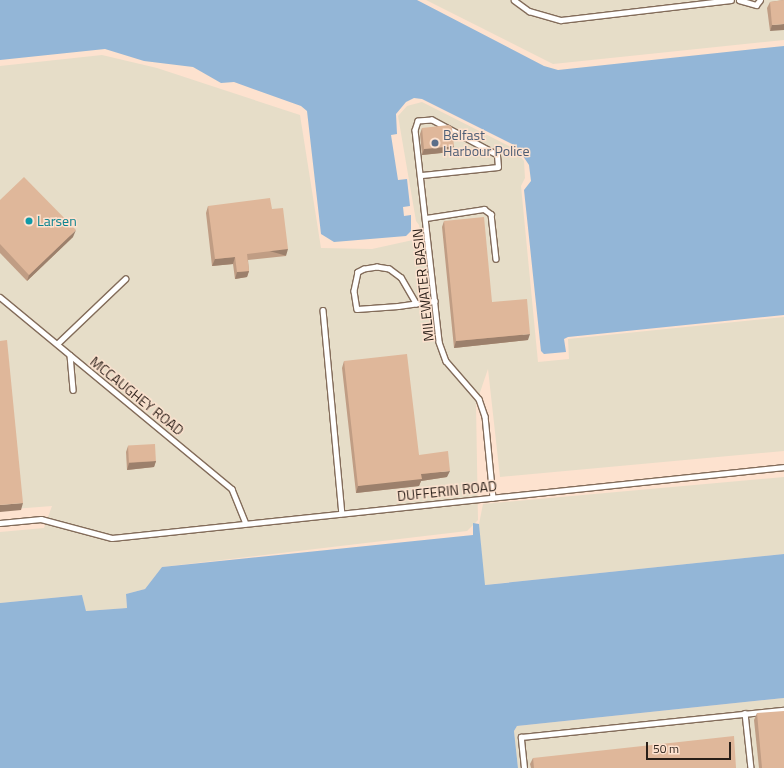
<!DOCTYPE html>
<style>
body{margin:0}
#map{position:relative;width:784px;height:768px;overflow:hidden;background:#fde2cf;font-family:"Titillium Web",sans-serif}
div>[style]{position:absolute}
[style*='--x']{left:calc(var(--x)*1px);top:calc(var(--y)*1px);width:calc(var(--w)*1px);rotate:calc(var(--a)*1deg)}
.industrial>*{inset:0;background:#e6ddc8}
.water>*{inset:0;background:#93b6d7}
.roads{filter:drop-shadow(1px 0 #836c5a) drop-shadow(-1px 0 #836c5a) drop-shadow(0 1px #836c5a) drop-shadow(0 -1px #836c5a)}
.service>*{height:4.5px;margin:-2.25px;padding:0 2.25px;transform-origin:2.25px;border-radius:2.25px;background:#fff}
.wall>*{inset:0;background:#c09d84}
.shaded-wall>*{inset:0;background:#9c806c;transform-origin:0 0}
.building>*{inset:0;background:#dfb79a;transform-origin:0 0}
.dots>*{width:11px;height:11px;translate:-50% -50%;box-sizing:border-box;border:2px solid #fde2cf;border-radius:50%}
span{translate:-50% -50%;white-space:nowrap;text-align:center;line-height:1.15;-webkit-text-stroke:3px #fde2cf;paint-order:stroke}
.service-label{font-size:14px;color:#4e5e75}
.left{translate:0 -50%;text-align:left}
.culture-label{font-size:14px;color:#0d838f}
.street-label{font-size:14px;color:#291f18}
.scale{position:absolute;left:646px;top:742px;width:85px;height:18px;box-sizing:border-box;border:2px solid #291f18;border-top:0;padding-left:5px;font-size:12px;line-height:14px;white-space:nowrap;color:#291f18;-webkit-text-stroke:3px #fde2cf;paint-order:stroke}
</style>
<div id="map">
<div class="industrial">
<i style="clip-path:polygon(426px 0,784px 0,784px 40px,553px 64px)"></i>
<i style="clip-path:polygon(102px 55px,157px 68px,300px 115px,321px 248px,372px 249px,422px 238px,419px 225px,416px 221px,398px 116px,407px 106px,422px 102px,513px 148px,524px 161px,525px 178px,521px 186px,538px 362px,569px 359px,568px 339px,784px 317px,784px 451px,500px 477px,488px 369px,476px 404px,478px 520px,467px 531px,162px 567px,145px 589px,126px 594px,127px 608px,86px 611px,82px 595px,0 603px,0 532px,44px 528px,52px 506px,0 510px,0 66px)"></i>
<i style="clip-path:polygon(784px 477px,784px 554px,484px 585px,479px 524px,483px 504px)"></i>
<i style="clip-path:polygon(784px 698px,784px 768px,518px 768px,514px 731px,517px 726px)"></i>
</div>
<div class="water">
<i style="clip-path:polygon(0 0,417px 0,544px 66px,558px 70px,784px 46px,784px 315px,568px 337px,564px 339px,566px 352px,544px 354px,541px 351px,524px 190px,531px 181px,529px 165px,517px 147px,512px 144px,422px 99px,414px 98px,406px 102px,396px 114px,397px 134px,391px 135px,398px 180px,407px 179px,410px 206px,403px 207px,404px 216px,411px 215px,411px 231px,406px 236px,334px 242px,321px 234px,307px 111px,301px 106px,234px 82px,221px 83px,193px 67px,144px 61px,105px 49px,0 60px)"></i>
<i style="clip-path:polygon(473px 523px,479px 524px,485px 585px,784px 554px,784px 698px,517px 726px,514px 731px,518px 768px,0 768px,0 603px,82px 595px,86px 611px,127px 608px,126px 594px,145px 589px,162px 567px,473px 535px)"></i>
</div>
<div class="roads">
<div class="service">
<i style="--x:514;--y:0;--w:19;--a:36"></i>
<i style="--x:529;--y:11;--w:33;--a:16"></i>
<i style="--x:561;--y:20;--w:171;--a:-6.7"></i>
<i style="--x:739;--y:0;--w:18;--a:16"></i>
<i style="--x:756;--y:5;--w:6;--a:-51"></i>
<i style="--x:422;--y:175;--w:76;--a:-6"></i>
<i style="--x:498;--y:167;--w:12;--a:-95"></i>
<i style="--x:497;--y:155;--w:74;--a:-151.7"></i>
<i style="--x:432;--y:120;--w:14;--a:176"></i>
<i style="--x:418;--y:121;--w:9;--a:108"></i>
<i style="--x:415;--y:130;--w:213;--a:83.5"></i>
<i style="--x:439;--y:342;--w:20;--a:70"></i>
<i style="--x:446;--y:361;--w:50;--a:49"></i>
<i style="--x:479;--y:399;--w:18;--a:71"></i>
<i style="--x:485;--y:416;--w:82;--a:84.4"></i>
<i style="--x:426;--y:218;--w:59;--a:-8.8"></i>
<i style="--x:484;--y:209;--w:9;--a:36"></i>
<i style="--x:491;--y:214;--w:45;--a:83.7"></i>
<i style="--x:0;--y:297;--w:301;--a:39.6"></i>
<i style="--x:232;--y:489;--w:37;--a:68"></i>
<i style="--x:416;--y:304;--w:30;--a:-120"></i>
<i style="--x:401;--y:278;--w:15;--a:-143"></i>
<i style="--x:389;--y:269;--w:12;--a:-171"></i>
<i style="--x:377;--y:267;--w:13;--a:171"></i>
<i style="--x:364;--y:269;--w:7;--a:153"></i>
<i style="--x:358;--y:272;--w:19;--a:102"></i>
<i style="--x:354;--y:291;--w:18;--a:81"></i>
<i style="--x:357;--y:309;--w:41;--a:-4.2"></i>
<i style="--x:398;--y:306;--w:37;--a:-8"></i>
<i style="--x:323;--y:310;--w:204;--a:84.7"></i>
<i style="--x:58;--y:343;--w:93;--a:-43.7"></i>
<i style="--x:70;--y:355;--w:35;--a:85"></i>
<i style="--x:0;--y:523;--w:41;--a:-5.6"></i>
<i style="--x:41;--y:519;--w:73;--a:15"></i>
<i style="--x:112;--y:538;--w:676;--a:-6.03"></i>
<i style="--x:745;--y:713;--w:55;--a:83.8"></i>
<i style="--x:524;--y:768;--w:31;--a:-96"></i>
<i style="--x:521;--y:737;--w:264;--a:-5.9"></i>
</div>
</div>
<div class="wall">
<i style="clip-path:polygon(784px 0,770px 31px,767px 8px,770px 2px)"></i>
<i style="clip-path:polygon(422px 128px,451px 152px,422px 155px,420px 134px)"></i>
<i style="clip-path:polygon(0 200px,73px 237px,27px 281px,0 253px)"></i>
<i style="clip-path:polygon(208px 206px,272px 209px,286px 256px,248px 260px,249px 271px,247px 277px,235px 279px,233px 264px,212px 266px,206px 213px)"></i>
<i style="clip-path:polygon(444px 221px,492px 302px,528px 340px,454px 348px,442px 227px)"></i>
<i style="clip-path:polygon(344px 361px,419px 455px,447px 477px,421px 481px,419px 486px,356px 493px,342px 368px)"></i>
<i style="clip-path:polygon(128px 446px,156px 461px,154px 467px,127px 470px,126px 452px)"></i>
<i style="clip-path:polygon(757px 713px,784px 768px,759px 768px,754px 720px)"></i>
<i style="clip-path:polygon(533px 758px,736px 768px,531px 768px,530px 764px)"></i>
</div>
<div class="shaded-wall">
<i style="clip-path:polygon(784px 24px,784px 30px,770px 31px,772px 25px)"></i>
<i style="clip-path:polygon(454px 146px,451px 152px,422px 155px,424px 149px)"></i>
<i style="clip-path:polygon(76px 230px,73px 237px,27px 281px,29px 275px)"></i>
<i style="left:288px;top:249px;width:7px;height:41px;rotate:106deg"></i>
<i style="clip-path:polygon(235px 257px,233px 264px,212px 266px,215px 259px)"></i>
<i style="clip-path:polygon(249px 271px,247px 277px,235px 279px,237px 272px)"></i>
<i style="clip-path:polygon(530px 334px,528px 340px,454px 348px,456px 341px)"></i>
<i style="clip-path:polygon(156px 461px,154px 467px,127px 470px,129px 463px)"></i>
<i style="clip-path:polygon(450px 471px,447px 477px,421px 481px,419px 486px,356px 493px,358px 486px,421px 474px)"></i>
<i style="clip-path:polygon(23px 503px,21px 510px,0 512px,0 505px)"></i>
</div>
<div class="building">
<i style="clip-path:polygon(784px 0,784px 24px,772px 25px,770px 2px)"></i>
<i style="clip-path:polygon(449px 125px,452px 127px,454px 146px,424px 149px,422px 128px)"></i>
<i style="clip-path:polygon(24px 177px,76px 230px,29px 275px,0 244px,0 200px)"></i>
<i style="clip-path:polygon(270px 198px,272px 209px,283px 208px,288px 249px,247px 254px,249px 271px,237px 272px,235px 257px,215px 259px,208px 206px)"></i>
<i style="clip-path:polygon(484px 217px,492px 302px,527px 299px,530px 334px,456px 341px,444px 221px)"></i>
<i style="clip-path:polygon(7px 340px,23px 503px,0 505px,0 341px)"></i>
<i style="clip-path:polygon(407px 354px,419px 455px,448px 451px,450px 471px,421px 474px,422px 479px,358px 486px,344px 361px)"></i>
<i style="left:155px;top:444px;width:17px;height:27px;rotate:87deg"></i>
<i style="clip-path:polygon(784px 711px,784px 768px,762px 768px,757px 713px)"></i>
<i style="clip-path:polygon(734px 736px,736px 768px,534px 768px,533px 758px)"></i>
</div>
<div class="dots">
<i style="left:435px;top:143px;background:#5c6f8a"></i>
<i style="left:29px;top:221px;background:#0f9aa8"></i>
</div>
<div class="service-label">
<span class="left" style="left:443px;top:143px">Belfast<br>Harbour Police</span>
</div>
<div class="culture-label">
<span class="left" style="left:37px;top:221px">Larsen</span>
</div>
<div class="street-label">
<span style="left:423px;top:285px;rotate:-96deg">MILEWATER BASIN</span>
<span style="left:137px;top:396px;rotate:39deg">MCCAUGHEY ROAD</span>
<span style="left:447px;top:491px;rotate:-6deg">DUFFERIN ROAD</span>
</div>
<div class="scale">50 m</div>
</div>
